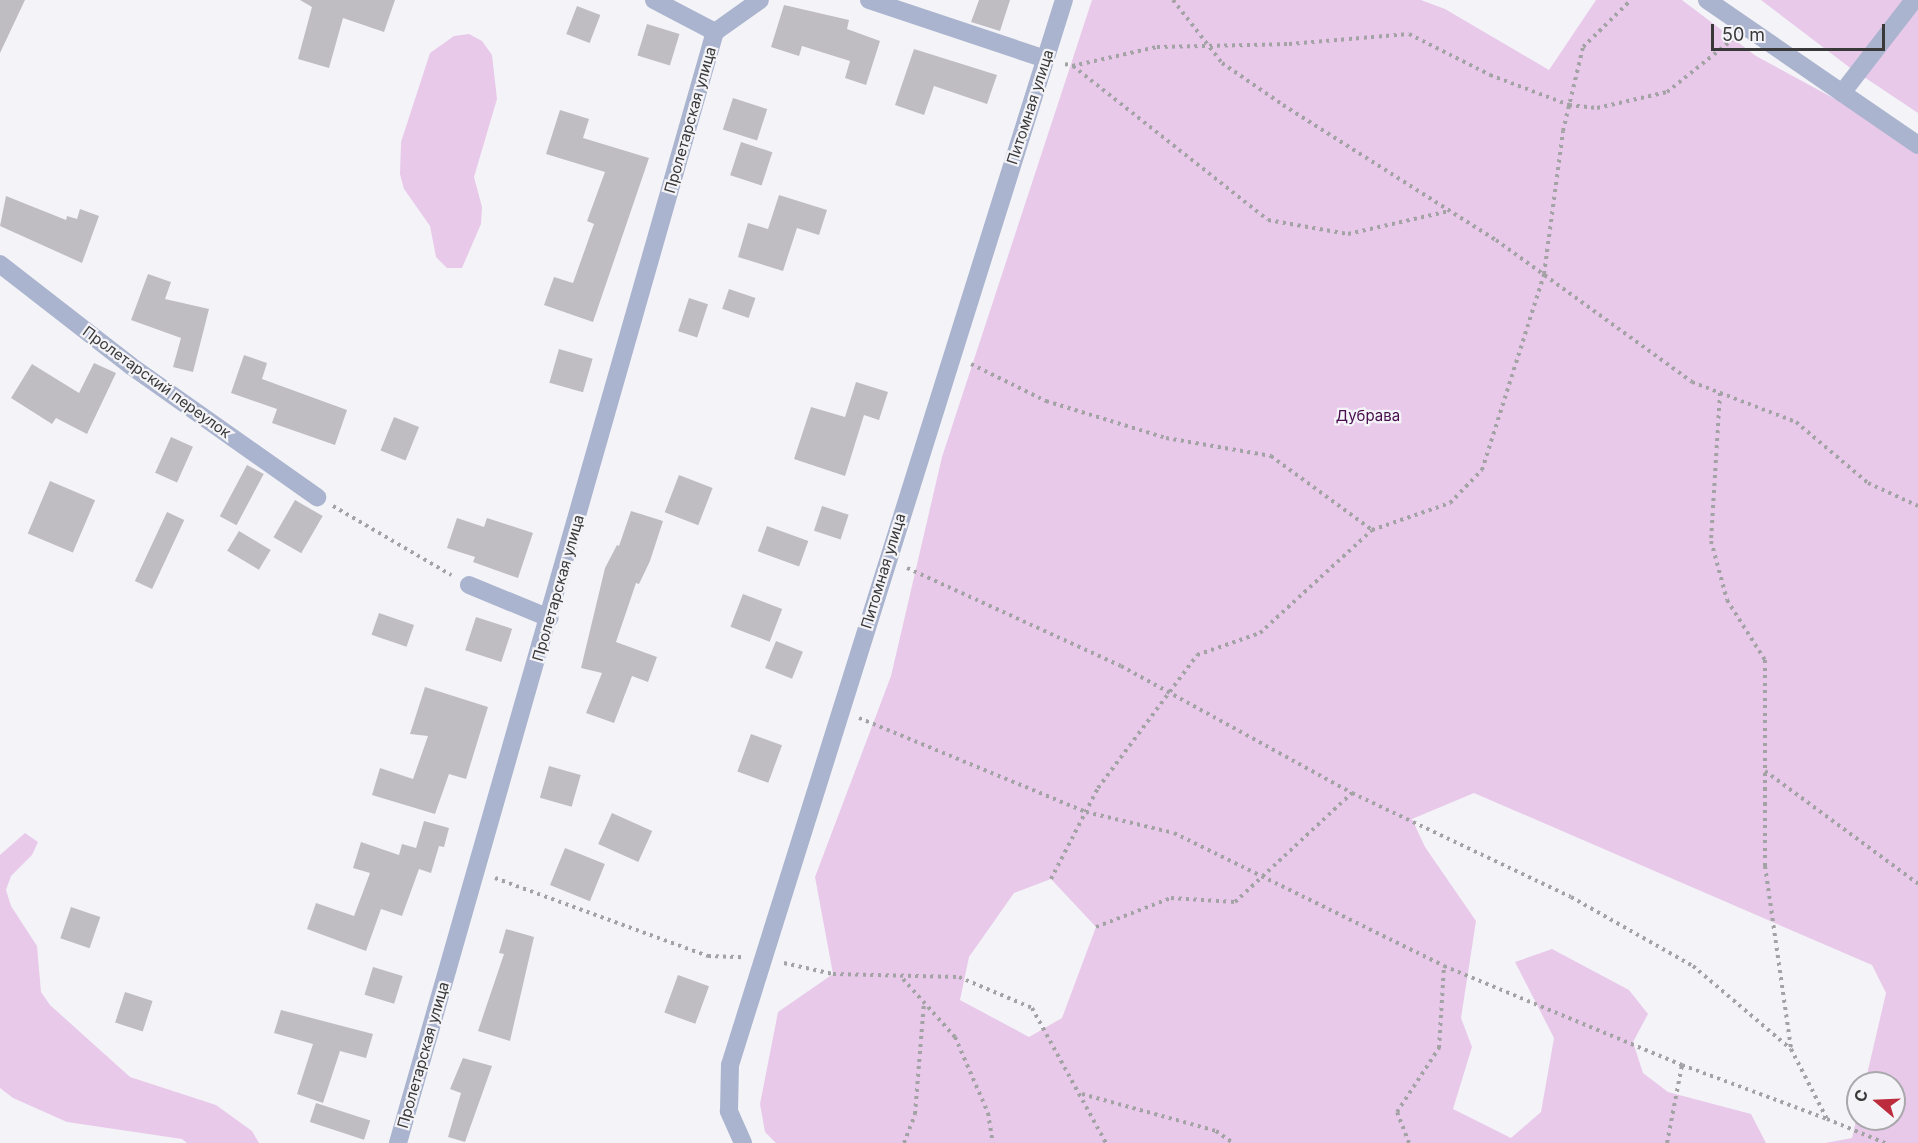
<!DOCTYPE html>
<meta charset="utf-8">
<style>
body{margin:0}
#map{position:relative;width:1918px;height:1143px;overflow:hidden;background:#f4f4f8;font-family:Inter,sans-serif}
div>[style]{position:absolute}
[style*='--x']{left:calc(var(--x)*1px);top:calc(var(--y)*1px);width:calc(var(--w)*1px);rotate:calc(var(--a)*1deg)}
.green>*{inset:0;background:#e8c9ea}
.building>*{inset:0;background:#bfbdc1;transform-origin:0 0}
.path>*{height:4px;margin-top:-2px;transform-origin:0;background:repeating-linear-gradient(90deg,#a3a3a5 0 3px,transparent 0 7.5px)}
.minor>*{height:18px;margin:-9px;padding:0 9px;transform-origin:9px;border-radius:9px;background:#aab4cf}
span{translate:-50% -50%;white-space:nowrap;text-align:center;line-height:1.15;-webkit-text-stroke:4.5px #f4f4f8;paint-order:stroke}
.street-label{font-size:15px;color:#39393a}
.park-label{font-size:15px;color:#470d4c}
.north{position:absolute;left:1846px;top:1071px;width:60px;height:60px;box-sizing:border-box;background:#f4f4f8;border:2px solid #a9a9ac;border-radius:50%;rotate:289deg;font-size:16px;font-weight:700;line-height:24px;text-align:center;color:#39393a}
.north::after{content:'';display:block;margin:auto;width:21px;height:27px;background:#bd2c3d;clip-path:polygon(50% 0,100% 100%,50% 72%,0 100%)}
.scale{position:absolute;left:1711px;top:24px;width:174px;height:27px;box-sizing:border-box;border:3px solid #39393a;border-top:0;padding-left:8px;font-size:18px;line-height:21px;white-space:nowrap;color:#39393a;-webkit-text-stroke:4px #f4f4f8;paint-order:stroke}
</style>
<div id="map">
<div class="green">
<i style="clip-path:polygon(evenodd,1092px 0,1421px 0,1445px 9px,1549px 70px,1596px 0,1682px 0,1756px 56px,1918px 144px,1918px 1143px,1825px 1143px,1852px 1138px,1858px 1112px,1858px 1119px,1894px 1119px,1894px 1083px,1865px 1083px,1886px 993px,1872px 965px,1474px 793px,1412px 819px,1425px 847px,1476px 921px,1461px 1018px,1472px 1047px,1453px 1109px,1511px 1138px,1541px 1112px,1554px 1038px,1515px 962px,1552px 949px,1629px 990px,1648px 1014px,1633px 1042px,1643px 1073px,1668px 1092px,1751px 1114px,1766px 1143px,776px 1143px,765px 1132px,760px 1104px,778px 1012px,833px 974px,815px 877px,891px 676px,942px 457px,1092px 0,1051px 879px,1096px 927px,1062px 1018px,1029px 1037px,960px 1000px,969px 957px,1014px 893px,1051px 879px)"></i>
<i style="clip-path:polygon(1761px 0,1918px 0,1918px 113px,1849px 67px)"></i>
<i style="clip-path:polygon(469px 34px,482px 41px,492px 55px,497px 99px,474px 177px,482px 207px,481px 224px,462px 268px,447px 268px,436px 257px,430px 226px,404px 189px,400px 174px,401px 142px,430px 53px,454px 36px)"></i>
<i style="clip-path:polygon(25px 833px,38px 842px,32px 855px,11px 876px,6px 890px,11px 906px,37px 946px,41px 992px,50px 1005px,130px 1077px,216px 1105px,252px 1131px,259px 1143px,187px 1143px,182px 1139px,67px 1122px,13px 1098px,0 1088px,0 855px)"></i>
</div>
<div class="building">
<i style="clip-path:polygon(0 0,25px 0,0 53px)"></i>
<i style="clip-path:polygon(300px 0,395px 0,384px 32px,343px 18px,329px 68px,298px 59px,312px 7px)"></i>
<i style="clip-path:polygon(979px 0,1010px 0,1000px 31px,971px 22px)"></i>
<i style="clip-path:polygon(784px 5px,849px 20px,847px 29px,880px 41px,866px 85px,845px 78px,850px 61px,802px 46px,799px 56px,771px 47px)"></i>
<i style="left:577px;top:6px;width:25px;height:30px;rotate:21deg"></i>
<i style="left:647px;top:24px;width:34px;height:33px;rotate:17deg"></i>
<i style="clip-path:polygon(914px 49px,997px 75px,987px 104px,934px 86px,924px 115px,895px 105px)"></i>
<i style="left:733px;top:98px;width:36px;height:33px;rotate:18deg"></i>
<i style="clip-path:polygon(560px 110px,589px 119px,583px 138px,649px 158px,593px 322px,544px 305px,554px 277px,573px 283px,594px 224px,587px 221px,605px 172px,546px 154px)"></i>
<i style="left:741px;top:142px;width:33px;height:35px;rotate:18deg"></i>
<i style="clip-path:polygon(779px 195px,827px 210px,819px 235px,797px 228px,783px 271px,738px 257px,748px 223px,768px 229px)"></i>
<i style="clip-path:polygon(6px 196px,66px 220px,67px 216px,77px 219px,80px 209px,99px 216px,82px 263px,0 226px)"></i>
<i style="clip-path:polygon(148px 274px,171px 282px,165px 299px,209px 309px,193px 372px,173px 367px,181px 338px,131px 320px)"></i>
<i style="left:729px;top:289px;width:28px;height:21px;rotate:19deg"></i>
<i style="left:689px;top:298px;width:20px;height:35px;rotate:18deg"></i>
<i style="left:559px;top:349px;width:35px;height:35px;rotate:16deg"></i>
<i style="clip-path:polygon(244px 355px,267px 363px,262px 379px,347px 410px,335px 445px,272px 423px,277px 409px,231px 393px)"></i>
<i style="clip-path:polygon(94px 363px,116px 373px,87px 434px,56px 418px,52px 424px,11px 398px,32px 364px,79px 393px)"></i>
<i style="clip-path:polygon(856px 382px,888px 392px,879px 420px,864px 415px,845px 476px,794px 459px,811px 407px,845px 417px)"></i>
<i style="left:394px;top:417px;width:27px;height:36px;rotate:22deg"></i>
<i style="left:171px;top:437px;width:24px;height:39px;rotate:24deg"></i>
<i style="left:247px;top:465px;width:19px;height:58px;rotate:28deg"></i>
<i style="left:679px;top:475px;width:36px;height:40px;rotate:21deg"></i>
<i style="left:50px;top:481px;width:49px;height:57px;rotate:23deg"></i>
<i style="left:295px;top:500px;width:32px;height:43px;rotate:30deg"></i>
<i style="left:822px;top:506px;width:28px;height:26px;rotate:18deg"></i>
<i style="clip-path:polygon(631px 511px,663px 521px,650px 561px,639px 584px,636px 583px,616px 642px,657px 657px,648px 682px,632px 676px,614px 723px,586px 713px,602px 673px,581px 668px,605px 568px,617px 545px,619px 546px)"></i>
<i style="left:167px;top:512px;width:19px;height:76px;rotate:25deg"></i>
<i style="clip-path:polygon(457px 518px,484px 527px,487px 518px,533px 533px,518px 578px,473px 562px,475px 557px,447px 548px)"></i>
<i style="left:767px;top:526px;width:44px;height:27px;rotate:20deg"></i>
<i style="left:239px;top:531px;width:37px;height:23px;rotate:31deg"></i>
<i style="left:743px;top:594px;width:42px;height:35px;rotate:21deg"></i>
<i style="left:379px;top:613px;width:37px;height:23px;rotate:19deg"></i>
<i style="left:476px;top:617px;width:38px;height:35px;rotate:18deg"></i>
<i style="left:776px;top:641px;width:29px;height:29px;rotate:22deg"></i>
<i style="clip-path:polygon(425px 687px,488px 707px,466px 779px,449px 774px,435px 814px,372px 795px,380px 768px,413px 779px,428px 736px,410px 734px)"></i>
<i style="left:751px;top:734px;width:33px;height:40px;rotate:20deg"></i>
<i style="left:549px;top:766px;width:33px;height:33px;rotate:16deg"></i>
<i style="left:612px;top:813px;width:44px;height:34px;rotate:24deg"></i>
<i style="clip-path:polygon(424px 821px,449px 828px,444px 847px,439px 846px,431px 873px,419px 869px,402px 916px,381px 909px,366px 951px,307px 929px,316px 903px,354px 916px,370px 873px,353px 868px,361px 842px,399px 855px,402px 844px,416px 848px)"></i>
<i style="left:565px;top:848px;width:43px;height:40px;rotate:22deg"></i>
<i style="left:71px;top:907px;width:31px;height:33px;rotate:19deg"></i>
<i style="clip-path:polygon(506px 929px,534px 937px,510px 1041px,478px 1031px,504px 954px,499px 953px)"></i>
<i style="left:373px;top:967px;width:31px;height:29px;rotate:17deg"></i>
<i style="left:678px;top:975px;width:33px;height:40px;rotate:20deg"></i>
<i style="left:125px;top:992px;width:29px;height:32px;rotate:18deg"></i>
<i style="clip-path:polygon(281px 1010px,373px 1034px,366px 1058px,340px 1051px,323px 1103px,297px 1094px,313px 1044px,274px 1033px)"></i>
<i style="clip-path:polygon(463px 1058px,492px 1066px,465px 1142px,448px 1137px,461px 1093px,450px 1089px)"></i>
<i style="left:316px;top:1103px;width:57px;height:20px;rotate:18deg"></i>
</div>
<div class="path">
<i style="--x:1173;--y:0;--w:80;--a:52.1"></i>
<i style="--x:1222;--y:63;--w:74;--a:34.5"></i>
<i style="--x:1283;--y:105;--w:252;--a:32.4"></i>
<i style="--x:1496;--y:240;--w:242;--a:35.9"></i>
<i style="--x:1692;--y:382;--w:111;--a:21"></i>
<i style="--x:1796;--y:422;--w:94;--a:40.3"></i>
<i style="--x:1868;--y:483;--w:55;--a:24.7"></i>
<i style="--x:1065;--y:64;--w:7;--a:16"></i>
<i style="--x:1072;--y:66;--w:87;--a:-12.6"></i>
<i style="--x:1157;--y:47;--w:132;--a:-1.3"></i>
<i style="--x:1289;--y:44;--w:120;--a:-4.8"></i>
<i style="--x:1409;--y:34;--w:91;--a:26.8"></i>
<i style="--x:1490;--y:75;--w:85;--a:20.8"></i>
<i style="--x:1569;--y:105;--w:28;--a:6"></i>
<i style="--x:1597;--y:108;--w:72;--a:-12.9"></i>
<i style="--x:1667;--y:92;--w:83;--a:-38.7"></i>
<i style="--x:1073;--y:66;--w:248;--a:38.3"></i>
<i style="--x:1268;--y:220;--w:81;--a:9.9"></i>
<i style="--x:1348;--y:234;--w:104;--a:-12.8"></i>
<i style="--x:971;--y:364;--w:84;--a:26.3"></i>
<i style="--x:1046;--y:401;--w:126;--a:17.1"></i>
<i style="--x:1166;--y:438;--w:107;--a:9.7"></i>
<i style="--x:1271;--y:456;--w:125;--a:36.2"></i>
<i style="--x:1720;--y:393;--w:148;--a:93.5"></i>
<i style="--x:1711;--y:541;--w:61;--a:74.8"></i>
<i style="--x:1727;--y:600;--w:71;--a:57.7"></i>
<i style="--x:1765;--y:660;--w:206;--a:90"></i>
<i style="--x:1765;--y:866;--w:185;--a:81.9"></i>
<i style="--x:1791;--y:1049;--w:79;--a:62.8"></i>
<i style="--x:1827;--y:1119;--w:63;--a:22.5"></i>
<i style="--x:333;--y:506;--w:137;--a:30.3"></i>
<i style="--x:907;--y:568;--w:235;--a:24.6"></i>
<i style="--x:1121;--y:666;--w:264;--a:28.8"></i>
<i style="--x:1352;--y:793;--w:242;--a:25.4"></i>
<i style="--x:1571;--y:897;--w:140;--a:29.5"></i>
<i style="--x:1693;--y:966;--w:128;--a:40.3"></i>
<i style="--x:859;--y:718;--w:246;--a:22.5"></i>
<i style="--x:1086;--y:812;--w:90;--a:13.4"></i>
<i style="--x:1174;--y:833;--w:301;--a:26.2"></i>
<i style="--x:1444;--y:966;--w:258;--a:22.6"></i>
<i style="--x:1682;--y:1065;--w:155;--a:20.4"></i>
<i style="--x:1765;--y:771;--w:190;--a:36.4"></i>
<i style="--x:495;--y:878;--w:227;--a:20.1"></i>
<i style="--x:708;--y:956;--w:36;--a:2"></i>
<i style="--x:1051;--y:879;--w:102;--a:-62.7"></i>
<i style="--x:1098;--y:788;--w:166;--a:-53.3"></i>
<i style="--x:1197;--y:655;--w:67;--a:-19.2"></i>
<i style="--x:1260;--y:633;--w:152;--a:-42.6"></i>
<i style="--x:1372;--y:530;--w:83;--a:-19.1"></i>
<i style="--x:1450;--y:503;--w:46;--a:-45.9"></i>
<i style="--x:1482;--y:470;--w:206;--a:-72.4"></i>
<i style="--x:1544;--y:274;--w:144;--a:-82.4"></i>
<i style="--x:1563;--y:131;--w:86;--a:-76.6"></i>
<i style="--x:1583;--y:47;--w:67;--a:-44.4"></i>
<i style="--x:1096;--y:927;--w:80;--a:-21.1"></i>
<i style="--x:1171;--y:898;--w:64;--a:3.6"></i>
<i style="--x:1235;--y:902;--w:160;--a:-43"></i>
<i style="--x:784;--y:963;--w:50;--a:12.7"></i>
<i style="--x:833;--y:974;--w:126;--a:1.4"></i>
<i style="--x:959;--y:977;--w:79;--a:23"></i>
<i style="--x:1032;--y:1008;--w:154;--a:61.3"></i>
<i style="--x:903;--y:979;--w:78;--a:48.1"></i>
<i style="--x:955;--y:1037;--w:83;--a:66.5"></i>
<i style="--x:988;--y:1113;--w:30;--a:81"></i>
<i style="--x:1082;--y:1094;--w:139;--a:15.4"></i>
<i style="--x:1216;--y:1131;--w:21;--a:35"></i>
<i style="--x:904;--y:1143;--w:31;--a:-69"></i>
<i style="--x:915;--y:1114;--w:112;--a:-85.4"></i>
<i style="--x:1409;--y:1143;--w:33;--a:-111"></i>
<i style="--x:1397;--y:1112;--w:77;--a:-56.7"></i>
<i style="--x:1439;--y:1048;--w:81;--a:-86.5"></i>
<i style="--x:1667;--y:1143;--w:79;--a:-79.1"></i>
</div>
<div class="minor">
<i style="--x:654;--y:0;--w:69;--a:27.7"></i>
<i style="--x:715;--y:32;--w:55;--a:-35.4"></i>
<i style="--x:869;--y:0;--w:186;--a:18.5"></i>
<i style="--x:1707;--y:0;--w:256;--a:34.5"></i>
<i style="--x:1842;--y:93;--w:118;--a:-52.3"></i>
<i style="--x:0;--y:264;--w:166;--a:37.9"></i>
<i style="--x:131;--y:366;--w:228;--a:35.2"></i>
<i style="--x:469;--y:585;--w:87;--a:22.4"></i>
<i style="--x:398;--y:1143;--w:1155;--a:-74.08"></i>
<i style="--x:743;--y:1143;--w:35;--a:-114"></i>
<i style="--x:729;--y:1111;--w:46;--a:-88.8"></i>
<i style="--x:730;--y:1065;--w:1116;--a:-72.59"></i>
</div>
<div class="street-label">
<span style="left:1030px;top:107px;rotate:-72deg">Питомная улица</span>
<span style="left:690px;top:120px;rotate:-74deg">Пролетарская улица</span>
<span style="left:157px;top:382px;rotate:36deg">Пролетарский переулок</span>
<span style="left:883px;top:571px;rotate:-73deg">Питомная улица</span>
<span style="left:558px;top:588px;rotate:-74deg">Пролетарская улица</span>
<span style="left:423px;top:1055px;rotate:-74deg">Пролетарская улица</span>
</div>
<div class="park-label">
<span style="left:1368px;top:416px">Дубрава</span>
</div>
<div class="north">С</div>
<div class="scale">50 m</div>
</div>
